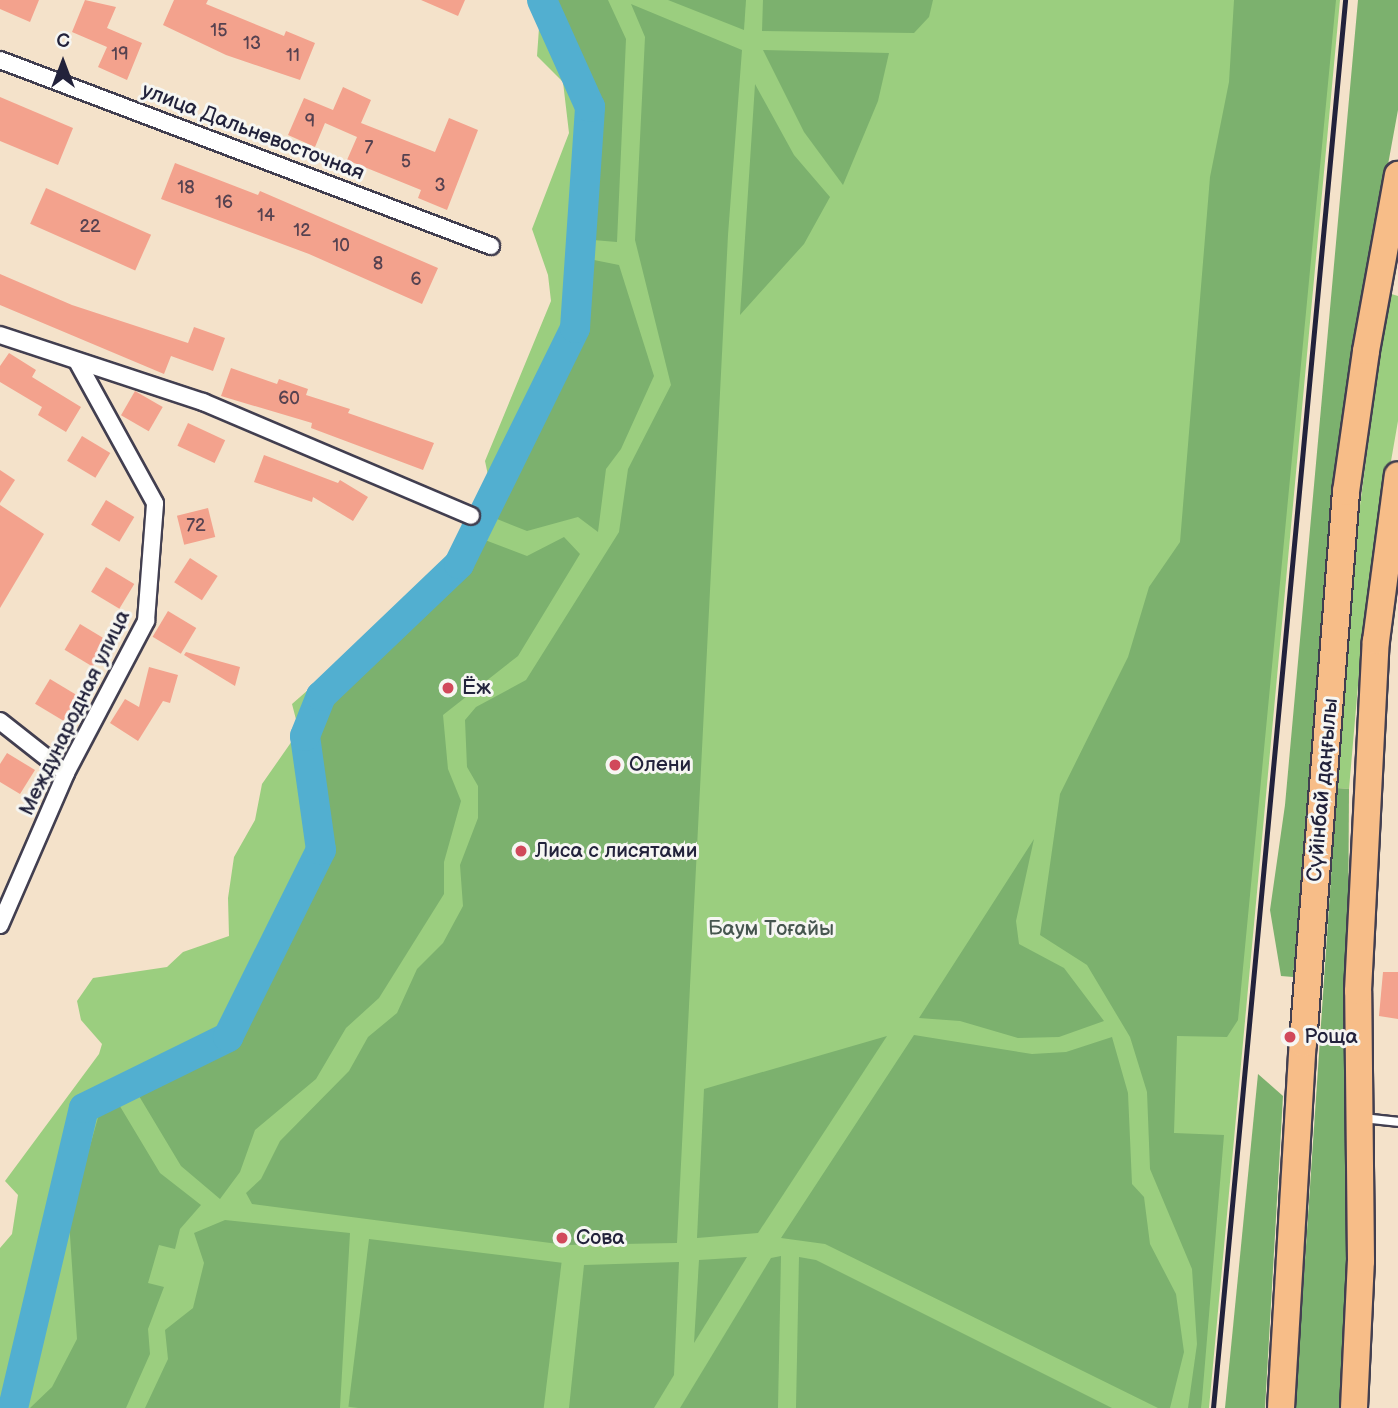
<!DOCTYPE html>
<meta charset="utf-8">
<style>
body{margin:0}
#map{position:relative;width:1398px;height:1408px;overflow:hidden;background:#f4e2ca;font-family:"Balsamiq Sans",sans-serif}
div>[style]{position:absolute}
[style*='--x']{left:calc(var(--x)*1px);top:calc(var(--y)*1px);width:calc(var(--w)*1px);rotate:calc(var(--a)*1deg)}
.green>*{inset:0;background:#9bce7f}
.forest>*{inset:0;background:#7cb16e;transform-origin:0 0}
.river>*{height:30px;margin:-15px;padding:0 15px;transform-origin:15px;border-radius:15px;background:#52afd0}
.building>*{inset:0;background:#f3a28d;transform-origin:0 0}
.roads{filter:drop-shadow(2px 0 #423f50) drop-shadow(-2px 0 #423f50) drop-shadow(0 2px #423f50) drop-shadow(0 -2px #423f50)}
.service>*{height:8px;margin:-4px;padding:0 4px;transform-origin:4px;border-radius:4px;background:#fff}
.minor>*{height:16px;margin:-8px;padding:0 8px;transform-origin:8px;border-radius:8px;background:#fff}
.primary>*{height:26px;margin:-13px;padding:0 13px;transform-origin:13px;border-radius:13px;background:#f7bd88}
.rail>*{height:5px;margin:-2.5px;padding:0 2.5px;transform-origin:2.5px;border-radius:2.5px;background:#22223b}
.dots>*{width:19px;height:19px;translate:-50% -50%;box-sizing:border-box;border:4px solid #f6f6f2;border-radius:50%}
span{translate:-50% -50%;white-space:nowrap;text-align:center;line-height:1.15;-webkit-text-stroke:6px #f6f6f2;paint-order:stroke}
.number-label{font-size:18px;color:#564250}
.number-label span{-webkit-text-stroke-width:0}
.street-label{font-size:21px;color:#22223b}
.poi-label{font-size:21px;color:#22223b}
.left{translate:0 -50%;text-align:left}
.park-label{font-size:21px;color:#46564f}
.north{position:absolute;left:28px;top:28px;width:70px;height:70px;-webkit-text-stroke:5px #f6f6f2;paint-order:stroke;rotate:0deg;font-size:19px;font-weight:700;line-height:28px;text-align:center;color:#22223b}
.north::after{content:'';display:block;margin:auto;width:24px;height:32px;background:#22223b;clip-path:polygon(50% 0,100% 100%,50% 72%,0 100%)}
</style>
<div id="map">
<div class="green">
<i style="clip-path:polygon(541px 0,1340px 0,1209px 1408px,0 1408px,0 1248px,12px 1234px,18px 1195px,5px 1181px,99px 1054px,102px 1044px,81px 1020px,77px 1001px,93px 978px,167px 967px,183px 952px,229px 936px,228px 898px,234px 857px,255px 820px,262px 784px,299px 731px,292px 704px,411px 600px,437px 587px,459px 564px,494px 504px,485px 461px,551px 301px,548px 275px,532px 229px,569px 133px,563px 82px,537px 56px)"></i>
<i style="clip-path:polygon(1388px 293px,1398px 296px,1398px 421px,1364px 616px,1349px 789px,1337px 788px,1347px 604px)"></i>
</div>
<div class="forest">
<i style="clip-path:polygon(553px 0,608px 0,626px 39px,617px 242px,593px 240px,599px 107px)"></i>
<i style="clip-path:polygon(668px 0,746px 0,744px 30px)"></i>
<i style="clip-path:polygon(763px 0,933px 0,929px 17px,914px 33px,762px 31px)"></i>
<i style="clip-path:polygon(1234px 0,1336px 0,1238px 1020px,1227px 1037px,1177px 1036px,1174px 1133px,1224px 1135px,1202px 1399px,1201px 1408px,1188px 1408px,1197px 1344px,1192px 1269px,1150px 1169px,1147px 1092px,1130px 1037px,1087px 965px,1040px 935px,1060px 794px,1128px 657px,1149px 587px,1180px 542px,1210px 177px,1229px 82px)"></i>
<i style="clip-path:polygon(1358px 0,1398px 0,1398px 110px,1361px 312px,1293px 977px,1281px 976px,1270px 910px,1285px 805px)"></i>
<i style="clip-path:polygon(631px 4px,742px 50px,728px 235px,677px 1243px,566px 1245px,252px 1204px,246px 1193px,261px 1179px,280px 1141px,349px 1071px,368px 1037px,397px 1013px,417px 969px,443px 943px,463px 906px,460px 865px,478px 818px,478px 786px,467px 767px,465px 720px,476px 707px,526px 680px,619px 532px,628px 469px,671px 385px,635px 240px,645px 37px)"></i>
<i style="clip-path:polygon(763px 50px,889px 53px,878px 101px,843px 185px,804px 132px)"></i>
<i style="clip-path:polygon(755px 84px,794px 155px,830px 197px,804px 244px,740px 315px)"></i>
<i style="clip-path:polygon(589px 259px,619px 265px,654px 376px,621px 449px,606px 469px,598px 532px,578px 517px,527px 531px,497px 519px,588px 329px)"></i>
<i style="clip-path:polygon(564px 537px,580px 554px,518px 656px,443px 715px,448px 769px,461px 801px,444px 862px,444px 894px,379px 998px,346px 1028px,316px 1079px,255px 1130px,240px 1172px,220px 1199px,181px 1166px,139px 1096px,237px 1047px,334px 847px,319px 739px,330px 704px,464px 578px,485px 540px,527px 556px)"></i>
<i style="clip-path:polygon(1337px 788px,1349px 789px,1345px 1408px,1295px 1408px)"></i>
<i style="clip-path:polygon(1034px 839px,1016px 921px,1019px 944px,1064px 968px,1104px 1021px,1059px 1037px,1018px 1038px,960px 1021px,919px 1018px)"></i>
<i style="clip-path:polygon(914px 1035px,1032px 1054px,1066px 1052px,1112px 1037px,1128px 1093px,1132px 1184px,1144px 1197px,1150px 1244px,1176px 1294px,1184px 1352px,1170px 1408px,1158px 1408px,825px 1244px,781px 1238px)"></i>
<i style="clip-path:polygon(887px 1036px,758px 1233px,697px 1238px,704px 1089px)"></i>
<i style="clip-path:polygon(1258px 1074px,1283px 1096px,1265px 1408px,1225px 1408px)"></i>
<i style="clip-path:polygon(118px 1103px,160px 1173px,201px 1205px,180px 1229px,175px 1249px,159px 1245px,148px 1283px,164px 1287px,148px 1329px,150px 1354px,126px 1408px,30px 1408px,52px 1387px,77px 1339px,69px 1221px,99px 1114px)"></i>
<i style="clip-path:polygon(225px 1220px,350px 1233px,340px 1408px,145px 1408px,168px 1359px,165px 1330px,193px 1308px,204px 1263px,194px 1233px)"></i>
<i style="left:369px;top:1239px;width:194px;height:169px;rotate:7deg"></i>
<i style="clip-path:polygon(781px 1256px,778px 1408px,680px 1408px,771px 1258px)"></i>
<i style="clip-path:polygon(747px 1257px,694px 1343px,699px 1260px)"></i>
<i style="clip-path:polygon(799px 1257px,816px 1260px,1112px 1408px,796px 1408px)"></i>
<i style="clip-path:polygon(679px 1262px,674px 1375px,654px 1408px,569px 1408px,584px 1265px)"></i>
</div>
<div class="river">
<i style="--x:13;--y:1408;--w:308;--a:-76.7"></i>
<i style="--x:84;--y:1108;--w:161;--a:-26.2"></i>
<i style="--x:228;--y:1037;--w:209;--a:-63.6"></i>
<i style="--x:321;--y:850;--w:115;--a:-98"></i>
<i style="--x:305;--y:736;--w:43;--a:-68.2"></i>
<i style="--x:321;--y:696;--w:191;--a:-43.7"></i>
<i style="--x:459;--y:564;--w:263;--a:-63.8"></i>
<i style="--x:575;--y:328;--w:222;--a:-86.1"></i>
<i style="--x:590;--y:107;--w:117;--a:-114.2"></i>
</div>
<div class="building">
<i style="clip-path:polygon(0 0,39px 0,30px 22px,0 9px)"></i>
<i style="clip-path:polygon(85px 0,116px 7px,107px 28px,142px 43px,127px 80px,98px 67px,107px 47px,72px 32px)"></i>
<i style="clip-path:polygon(174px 0,208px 0,206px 4px,284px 36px,286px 31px,315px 43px,300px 80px,226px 55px,163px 25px)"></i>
<i style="clip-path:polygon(421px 0,465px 0,458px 16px)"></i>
<i style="clip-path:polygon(343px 87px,371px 100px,361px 123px,435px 152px,449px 118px,478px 130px,447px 210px,418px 198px,421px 190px,347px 160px,357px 137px,325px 123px,315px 147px,288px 135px,304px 98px,333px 110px)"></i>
<i style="clip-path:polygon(0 97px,73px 128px,58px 165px,0 141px)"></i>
<i style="clip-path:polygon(175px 163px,258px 195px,260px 191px,438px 268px,422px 304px,309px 254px,161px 199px)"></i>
<i style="left:46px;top:188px;width:115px;height:39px;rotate:24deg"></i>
<i style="clip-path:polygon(0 274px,72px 305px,188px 343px,194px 327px,225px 338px,213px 371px,171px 356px,164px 374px,0 305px)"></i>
<i style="clip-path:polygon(9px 353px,36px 370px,32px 377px,81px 407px,66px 432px,38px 415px,42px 407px,0 382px,0 366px)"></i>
<i style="clip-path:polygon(231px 368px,277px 384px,279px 379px,308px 389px,306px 395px,350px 409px,348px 413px,434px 443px,423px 470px,311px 428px,312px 423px,221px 396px)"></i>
<i style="left:135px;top:391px;width:32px;height:28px;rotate:30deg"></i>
<i style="left:188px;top:423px;width:41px;height:25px;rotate:25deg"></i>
<i style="left:82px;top:436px;width:33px;height:29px;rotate:31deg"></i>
<i style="clip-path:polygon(264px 455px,338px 483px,340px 480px,368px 497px,353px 521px,313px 497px,312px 502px,254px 482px)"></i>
<i style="clip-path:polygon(0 470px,15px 480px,0 503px)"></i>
<i style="left:106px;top:500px;width:33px;height:29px;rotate:31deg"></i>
<i style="clip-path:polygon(0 505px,44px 534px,0 608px)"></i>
<i style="left:208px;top:508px;width:30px;height:32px;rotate:76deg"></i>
<i style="left:190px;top:558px;width:33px;height:29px;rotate:33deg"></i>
<i style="left:106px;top:567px;width:33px;height:29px;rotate:31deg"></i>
<i style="left:168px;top:611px;width:33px;height:30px;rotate:31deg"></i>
<i style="left:80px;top:624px;width:33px;height:30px;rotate:31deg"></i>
<i style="clip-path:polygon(186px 652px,240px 667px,235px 686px,184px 655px)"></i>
<i style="clip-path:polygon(149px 667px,178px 675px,170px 703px,163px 701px,138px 741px,110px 723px,125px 699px,139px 707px)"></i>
<i style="left:50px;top:679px;width:33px;height:29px;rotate:31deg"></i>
<i style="clip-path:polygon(7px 753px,35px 770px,20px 794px,0 782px,0 764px)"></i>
<i style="clip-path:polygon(1383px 972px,1398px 972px,1398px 1019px,1379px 1016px)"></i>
</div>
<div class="roads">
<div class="service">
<i style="--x:1362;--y:1118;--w:36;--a:6"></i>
</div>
<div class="minor">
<i style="--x:0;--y:60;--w:525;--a:20.75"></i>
<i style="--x:0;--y:335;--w:214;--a:18.3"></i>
<i style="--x:203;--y:402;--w:291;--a:23"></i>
<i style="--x:0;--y:721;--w:84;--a:38.2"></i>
<i style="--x:0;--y:925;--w:166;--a:-66.5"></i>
<i style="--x:66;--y:773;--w:172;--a:-62.2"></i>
<i style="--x:146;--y:621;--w:118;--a:-85.6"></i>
<i style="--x:155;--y:503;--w:160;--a:-118.8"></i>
</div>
<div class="primary">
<i style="--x:1281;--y:1408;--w:366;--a:-86.6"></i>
<i style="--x:1303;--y:1043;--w:553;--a:-85.54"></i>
<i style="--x:1346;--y:492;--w:142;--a:-81.9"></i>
<i style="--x:1366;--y:351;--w:179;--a:-79.7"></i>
<i style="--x:1354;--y:1408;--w:147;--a:-87.3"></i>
<i style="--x:1361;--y:1261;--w:270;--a:-90.6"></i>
<i style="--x:1358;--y:991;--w:350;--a:-87.1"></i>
<i style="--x:1376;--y:641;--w:167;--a:-82.5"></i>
</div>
</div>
<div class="rail">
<i style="--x:1213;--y:1408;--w:1414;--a:-84.64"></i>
</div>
<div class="dots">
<i style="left:448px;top:688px;background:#d1495b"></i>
<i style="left:615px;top:765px;background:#d1495b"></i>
<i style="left:521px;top:851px;background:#d1495b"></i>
<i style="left:1290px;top:1037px;background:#d1495b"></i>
<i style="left:562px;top:1238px;background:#d1495b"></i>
</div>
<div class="number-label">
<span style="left:219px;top:31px">15</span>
<span style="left:252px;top:44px">13</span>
<span style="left:120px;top:55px">19</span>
<span style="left:293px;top:56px">11</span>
<span style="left:310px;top:122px">9</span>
<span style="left:369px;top:148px">7</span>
<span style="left:406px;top:162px">5</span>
<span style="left:440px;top:186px">3</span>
<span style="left:186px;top:188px">18</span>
<span style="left:224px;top:203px">16</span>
<span style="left:266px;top:216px">14</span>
<span style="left:90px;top:227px">22</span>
<span style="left:302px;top:231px">12</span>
<span style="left:341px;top:246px">10</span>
<span style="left:378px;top:264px">8</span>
<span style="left:416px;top:280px">6</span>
<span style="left:289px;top:399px">60</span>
<span style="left:196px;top:526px">72</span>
</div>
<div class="street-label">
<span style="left:253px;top:132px;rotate:21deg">улица Дальневосточная</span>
<span style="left:75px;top:713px;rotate:-64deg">Международная улица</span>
<span style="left:1323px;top:790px;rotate:-85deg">Сүйінбай даңғылы</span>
</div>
<div class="poi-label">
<span class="left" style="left:462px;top:688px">Ёж</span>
<span class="left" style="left:629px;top:765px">Олени</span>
<span class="left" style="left:535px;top:851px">Лиса с лисятами</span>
<span class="left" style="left:1304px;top:1037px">Роща</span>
<span class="left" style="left:576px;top:1238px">Сова</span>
</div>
<div class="park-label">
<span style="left:771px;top:929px">Баум Тоғайы</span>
</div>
<div class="north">С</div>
</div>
